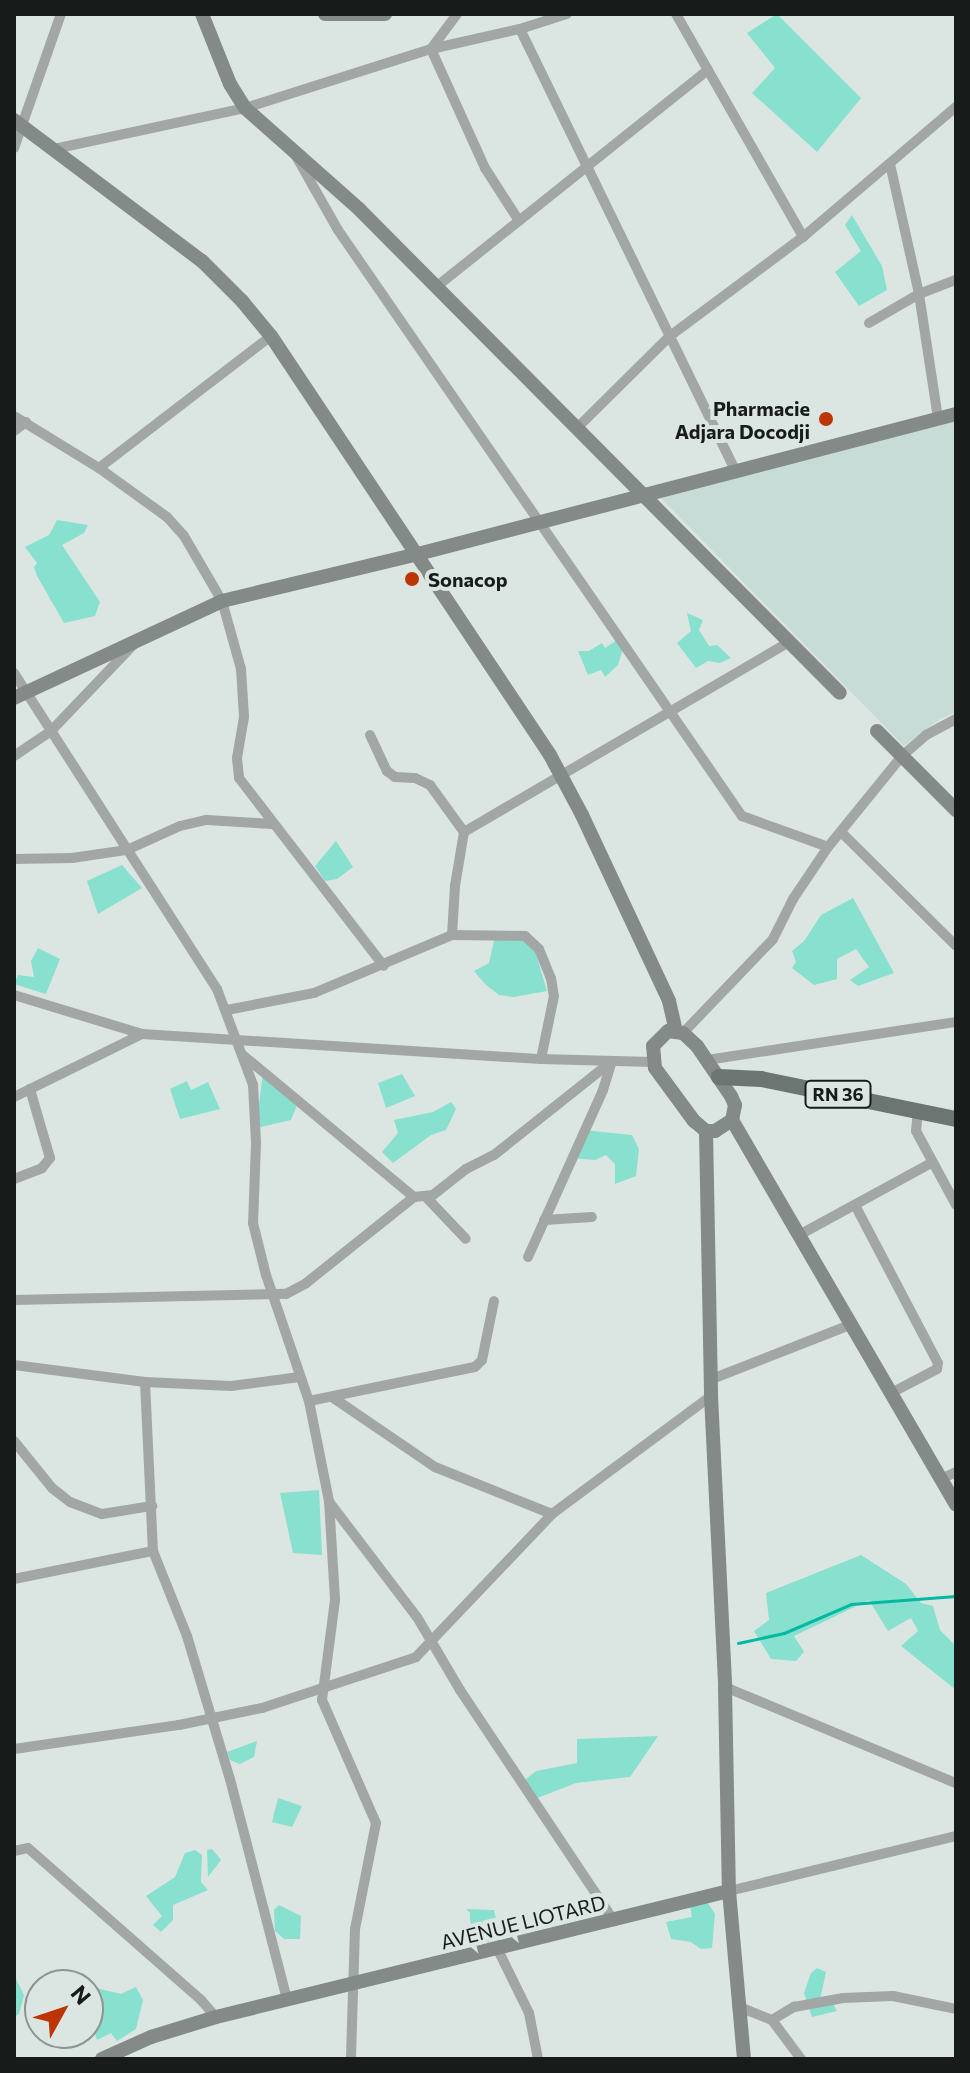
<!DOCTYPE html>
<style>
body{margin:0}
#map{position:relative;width:970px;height:2073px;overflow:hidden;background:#dbe6e3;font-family:Commissioner,sans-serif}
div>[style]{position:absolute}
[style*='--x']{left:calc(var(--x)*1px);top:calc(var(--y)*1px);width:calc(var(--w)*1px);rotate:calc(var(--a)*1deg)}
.built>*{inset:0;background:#c8dcd7}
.green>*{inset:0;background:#88e0ce}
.stream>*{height:3px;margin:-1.5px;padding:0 1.5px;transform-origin:1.5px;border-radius:1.5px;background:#01b9a2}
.street>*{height:10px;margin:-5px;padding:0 5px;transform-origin:5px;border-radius:5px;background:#a2a7a6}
.secondary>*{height:14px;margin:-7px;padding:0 7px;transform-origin:7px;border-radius:7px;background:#838a88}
.primary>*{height:16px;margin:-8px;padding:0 8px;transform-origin:8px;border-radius:8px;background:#6d7573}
.dots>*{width:22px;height:22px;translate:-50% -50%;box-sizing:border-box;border:4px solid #dbe6e3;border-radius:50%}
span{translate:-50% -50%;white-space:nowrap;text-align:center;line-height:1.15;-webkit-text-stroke:8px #dbe6e3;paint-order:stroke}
.shield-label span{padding:2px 6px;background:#dbe6e3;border:2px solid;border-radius:6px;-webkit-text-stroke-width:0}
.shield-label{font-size:18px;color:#171b1a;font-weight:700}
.poi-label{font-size:20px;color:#171b1a;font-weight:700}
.right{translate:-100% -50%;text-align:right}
.left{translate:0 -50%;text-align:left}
.street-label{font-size:20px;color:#171b1a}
.frame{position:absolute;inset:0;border:16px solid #171b1a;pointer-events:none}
.north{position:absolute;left:24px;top:1969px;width:80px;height:80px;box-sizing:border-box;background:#dbe6e3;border:2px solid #8d9593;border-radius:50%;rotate:50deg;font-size:22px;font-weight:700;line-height:32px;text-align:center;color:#171b1a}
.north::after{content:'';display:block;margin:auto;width:28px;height:36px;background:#bd3505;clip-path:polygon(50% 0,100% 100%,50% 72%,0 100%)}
</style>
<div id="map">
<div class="built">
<i style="clip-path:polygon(956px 421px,956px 712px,940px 719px,904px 746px,659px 496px)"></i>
</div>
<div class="green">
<i style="clip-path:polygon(777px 14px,861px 98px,817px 152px,752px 93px,775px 68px,747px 33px)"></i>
<i style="clip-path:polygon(852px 215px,882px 266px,887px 290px,859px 306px,835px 272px,861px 251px,845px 225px)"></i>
<i style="clip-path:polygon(57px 520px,88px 525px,84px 533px,62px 545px,100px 602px,95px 616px,64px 623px,37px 576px,34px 567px,37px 563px,25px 547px,49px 535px)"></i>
<i style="clip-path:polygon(687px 613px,703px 620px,699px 630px,709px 646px,717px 645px,731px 658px,720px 663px,708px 661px,696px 668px,677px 643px,691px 631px)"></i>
<i style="clip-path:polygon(617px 640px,623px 649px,618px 665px,605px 677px,601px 670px,588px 675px,578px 651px,589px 651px,602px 643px,605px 648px)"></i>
<i style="clip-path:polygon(336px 841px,353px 867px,337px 879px,325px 881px,315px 866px)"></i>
<i style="clip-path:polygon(122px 865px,142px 888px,98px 914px,87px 881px)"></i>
<i style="clip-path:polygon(853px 898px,894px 973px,858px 986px,850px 980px,869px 967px,856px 949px,837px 959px,837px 979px,814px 985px,792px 968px,796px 962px,792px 951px,804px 941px,821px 915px)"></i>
<i style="clip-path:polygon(495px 936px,532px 941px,547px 991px,514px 997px,499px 995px,485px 984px,474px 971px,489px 963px)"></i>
<i style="clip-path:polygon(38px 948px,60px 959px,46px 994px,14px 984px,18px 975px,34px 977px,31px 961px)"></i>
<i style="clip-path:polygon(263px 1072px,299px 1100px,291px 1120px,256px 1128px)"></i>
<i style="clip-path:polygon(402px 1074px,415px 1096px,386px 1108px,378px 1083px)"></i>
<i style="clip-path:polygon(187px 1081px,191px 1090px,208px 1082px,220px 1109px,180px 1119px,170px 1089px)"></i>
<i style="clip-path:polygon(451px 1102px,456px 1109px,446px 1130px,431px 1135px,393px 1163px,382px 1152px,398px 1133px,394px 1120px,433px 1112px)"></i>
<i style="clip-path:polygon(583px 1130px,632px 1135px,639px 1149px,636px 1176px,615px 1184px,615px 1164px,606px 1155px,595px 1160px,572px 1158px)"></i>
<i style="clip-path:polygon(319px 1490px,322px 1555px,293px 1553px,280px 1493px)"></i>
<i style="clip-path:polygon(861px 1555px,906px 1584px,921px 1603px,933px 1606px,940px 1630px,956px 1646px,956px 1690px,901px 1646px,918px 1631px,911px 1618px,888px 1631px,869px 1600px,794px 1636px,804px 1652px,796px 1661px,771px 1659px,754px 1631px,769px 1620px,766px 1593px)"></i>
<i style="clip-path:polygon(658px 1736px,630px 1777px,576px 1783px,535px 1799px,521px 1783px,536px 1771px,577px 1763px,577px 1739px)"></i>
<i style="clip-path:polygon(257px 1741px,254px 1757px,240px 1764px,230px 1760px,227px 1752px)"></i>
<i style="clip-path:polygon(278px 1798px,302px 1806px,292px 1827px,272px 1822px)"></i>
<i style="clip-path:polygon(212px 1849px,221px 1860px,208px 1877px,207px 1850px)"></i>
<i style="clip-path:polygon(195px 1850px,202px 1855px,201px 1882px,208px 1890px,173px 1905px,173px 1920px,161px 1932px,153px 1925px,162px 1916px,146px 1896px,175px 1877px,185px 1853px)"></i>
<i style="clip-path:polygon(706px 1900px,715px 1914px,712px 1948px,701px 1949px,691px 1942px,671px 1939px,666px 1922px,692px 1917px,689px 1901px)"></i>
<i style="clip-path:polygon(279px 1905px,301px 1916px,300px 1939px,284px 1939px,275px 1931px,274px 1910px)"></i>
<i style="clip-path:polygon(466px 1909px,494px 1910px,501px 1941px,470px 1944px,470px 1913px)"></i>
<i style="clip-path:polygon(817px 1968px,826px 1972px,820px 2000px,831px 2000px,837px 2011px,812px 2017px,804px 1993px,811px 1973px)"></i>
<i style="clip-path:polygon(14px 1975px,24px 1995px,19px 2014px,14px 2017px)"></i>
<i style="clip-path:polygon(88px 1986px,121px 1994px,136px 1987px,143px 2000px,136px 2029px,117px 2041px,111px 2033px,97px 2040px,88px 2011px)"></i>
</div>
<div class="stream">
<i style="--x:738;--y:1643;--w:47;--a:-12.3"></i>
<i style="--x:784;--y:1633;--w:73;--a:-23.4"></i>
<i style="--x:851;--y:1604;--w:105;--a:-4.4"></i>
</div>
<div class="street">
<i style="--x:457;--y:14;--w:44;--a:126.6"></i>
<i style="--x:431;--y:49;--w:131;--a:65.6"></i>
<i style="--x:485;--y:168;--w:63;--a:57.3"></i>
<i style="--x:676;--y:14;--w:257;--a:60.3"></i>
<i style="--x:520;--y:29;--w:492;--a:64"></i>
<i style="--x:14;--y:148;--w:142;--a:-70.7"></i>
<i style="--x:54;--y:149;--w:195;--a:-12.1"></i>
<i style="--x:245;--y:108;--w:195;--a:-17.6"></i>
<i style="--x:431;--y:49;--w:91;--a:-12.7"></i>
<i style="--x:520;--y:29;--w:49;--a:-17.7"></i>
<i style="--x:296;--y:156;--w:85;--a:60.4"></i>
<i style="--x:338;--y:230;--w:712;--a:55.42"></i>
<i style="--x:742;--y:816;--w:91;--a:19.8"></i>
<i style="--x:890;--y:164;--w:133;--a:77.4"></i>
<i style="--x:919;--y:294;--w:125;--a:81.3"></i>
<i style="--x:436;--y:287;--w:348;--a:-38.6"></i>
<i style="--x:869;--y:323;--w:58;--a:-30.1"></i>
<i style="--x:919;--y:294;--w:40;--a:-21"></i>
<i style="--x:14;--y:416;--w:100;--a:31.5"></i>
<i style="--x:99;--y:468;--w:84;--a:35.8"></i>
<i style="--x:167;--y:517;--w:25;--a:48"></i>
<i style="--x:184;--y:536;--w:75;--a:59.7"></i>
<i style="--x:222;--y:601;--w:71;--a:74.4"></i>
<i style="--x:241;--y:669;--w:48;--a:86.4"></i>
<i style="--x:244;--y:717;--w:42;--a:99.7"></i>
<i style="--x:237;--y:758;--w:20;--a:84"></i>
<i style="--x:239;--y:778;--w:237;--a:52.4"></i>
<i style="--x:576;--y:429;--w:132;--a:-44.7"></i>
<i style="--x:670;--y:336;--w:166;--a:-36.7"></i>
<i style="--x:803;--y:237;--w:201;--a:-40.4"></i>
<i style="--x:14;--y:431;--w:15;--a:-37"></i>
<i style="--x:99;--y:468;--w:217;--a:-37.5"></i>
<i style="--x:14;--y:673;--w:376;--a:57.3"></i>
<i style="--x:217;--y:989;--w:103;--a:69.4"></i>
<i style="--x:253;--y:1085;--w:58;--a:87"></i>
<i style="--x:256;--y:1143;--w:80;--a:92.1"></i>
<i style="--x:253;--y:1223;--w:54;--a:76"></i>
<i style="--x:266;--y:1275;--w:133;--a:71.2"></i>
<i style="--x:309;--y:1401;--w:102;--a:78.7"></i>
<i style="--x:329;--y:1501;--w:99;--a:86.5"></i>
<i style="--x:335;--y:1600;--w:101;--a:97.4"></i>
<i style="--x:322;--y:1700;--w:134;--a:66.3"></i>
<i style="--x:376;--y:1823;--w:108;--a:101.2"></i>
<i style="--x:355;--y:1929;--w:130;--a:91.8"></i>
<i style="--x:370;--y:735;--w:40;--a:65"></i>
<i style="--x:387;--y:771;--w:10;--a:37"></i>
<i style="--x:395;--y:777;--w:20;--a:3"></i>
<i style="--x:415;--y:778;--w:17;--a:25"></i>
<i style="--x:430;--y:785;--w:58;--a:54.1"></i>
<i style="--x:464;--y:832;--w:55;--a:99.5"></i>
<i style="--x:455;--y:886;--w:49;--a:93.5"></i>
<i style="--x:14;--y:756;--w:45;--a:-34"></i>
<i style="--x:51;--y:731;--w:123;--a:-46.3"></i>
<i style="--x:464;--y:832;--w:376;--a:-30.3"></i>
<i style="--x:841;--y:832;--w:162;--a:44.7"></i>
<i style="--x:14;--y:859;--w:58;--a:-1"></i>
<i style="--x:72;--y:858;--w:56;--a:-8.3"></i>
<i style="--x:127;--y:850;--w:58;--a:-24.4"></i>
<i style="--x:180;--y:826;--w:28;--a:-13"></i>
<i style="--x:207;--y:820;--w:65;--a:3.5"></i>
<i style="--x:14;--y:995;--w:134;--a:16.9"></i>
<i style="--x:142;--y:1034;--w:400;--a:3.6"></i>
<i style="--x:541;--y:1059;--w:112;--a:1.5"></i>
<i style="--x:227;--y:1010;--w:89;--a:-11.1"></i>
<i style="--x:314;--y:993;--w:150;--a:-22.8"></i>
<i style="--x:452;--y:935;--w:73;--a:0.8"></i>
<i style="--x:525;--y:936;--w:19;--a:43"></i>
<i style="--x:539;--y:949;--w:31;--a:68"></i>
<i style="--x:551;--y:978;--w:18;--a:81"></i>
<i style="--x:554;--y:996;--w:64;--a:101.7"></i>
<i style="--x:683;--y:1033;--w:130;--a:-46.2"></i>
<i style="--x:773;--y:939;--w:45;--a:-63.4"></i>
<i style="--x:793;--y:899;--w:63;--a:-56.1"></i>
<i style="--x:828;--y:847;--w:117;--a:-50.9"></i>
<i style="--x:902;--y:756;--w:32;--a:-41"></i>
<i style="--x:926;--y:735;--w:34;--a:-28"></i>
<i style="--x:244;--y:1056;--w:221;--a:39.7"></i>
<i style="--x:707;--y:1060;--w:252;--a:-8.7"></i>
<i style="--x:14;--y:1097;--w:143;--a:-26.2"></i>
<i style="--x:918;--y:1109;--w:22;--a:95"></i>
<i style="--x:916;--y:1131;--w:84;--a:61.6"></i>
<i style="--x:14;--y:1179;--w:30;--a:-21"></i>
<i style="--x:42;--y:1168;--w:13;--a:-51"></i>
<i style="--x:50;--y:1158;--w:72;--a:-106.2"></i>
<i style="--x:425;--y:1196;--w:59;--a:46.4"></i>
<i style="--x:856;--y:1207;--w:176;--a:62.3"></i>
<i style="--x:938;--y:1363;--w:6;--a:99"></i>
<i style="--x:937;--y:1369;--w:52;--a:152.4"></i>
<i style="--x:544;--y:1220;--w:48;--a:-3.6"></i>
<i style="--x:801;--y:1234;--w:148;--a:-28.6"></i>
<i style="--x:528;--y:1257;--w:183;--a:-65.8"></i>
<i style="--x:603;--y:1090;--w:27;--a:-73"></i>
<i style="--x:14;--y:1300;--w:272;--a:-1.3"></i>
<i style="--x:286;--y:1294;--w:21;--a:-28"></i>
<i style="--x:305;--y:1284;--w:139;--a:-38.6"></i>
<i style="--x:414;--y:1197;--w:19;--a:-6"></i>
<i style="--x:433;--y:1195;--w:42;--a:-38.2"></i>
<i style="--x:466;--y:1169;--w:31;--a:-27"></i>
<i style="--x:494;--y:1155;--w:149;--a:-38.5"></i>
<i style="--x:14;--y:1365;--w:132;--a:7.4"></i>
<i style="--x:145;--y:1382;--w:86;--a:2.7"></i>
<i style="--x:231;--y:1386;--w:69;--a:-7.5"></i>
<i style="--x:712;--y:1379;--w:150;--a:-21.4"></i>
<i style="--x:145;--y:1382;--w:169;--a:87.3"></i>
<i style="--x:153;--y:1551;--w:92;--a:68.2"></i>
<i style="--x:187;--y:1636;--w:149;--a:73.3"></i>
<i style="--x:230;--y:1779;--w:228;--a:75.5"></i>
<i style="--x:332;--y:1397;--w:125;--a:34.2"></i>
<i style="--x:435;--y:1467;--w:126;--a:21.9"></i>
<i style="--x:309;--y:1401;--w:169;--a:-11.6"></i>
<i style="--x:475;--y:1367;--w:10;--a:-45"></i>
<i style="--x:482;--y:1360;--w:60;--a:-78.5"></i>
<i style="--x:14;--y:1441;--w:60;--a:51"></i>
<i style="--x:52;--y:1488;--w:23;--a:38"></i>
<i style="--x:70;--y:1502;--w:34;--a:21"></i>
<i style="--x:102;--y:1514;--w:51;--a:-9.1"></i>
<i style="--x:941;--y:1479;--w:17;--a:-25"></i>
<i style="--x:330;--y:1503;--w:143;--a:52.7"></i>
<i style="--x:417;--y:1617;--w:85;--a:59.5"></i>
<i style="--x:460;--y:1690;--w:278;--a:56.3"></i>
<i style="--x:14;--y:1579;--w:142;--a:-11.4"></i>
<i style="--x:725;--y:1687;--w:250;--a:22.6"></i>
<i style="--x:14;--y:1749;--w:167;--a:-8.3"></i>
<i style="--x:179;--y:1725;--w:85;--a:-11.6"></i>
<i style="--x:262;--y:1708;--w:162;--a:-18.3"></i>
<i style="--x:416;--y:1657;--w:197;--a:-46.4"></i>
<i style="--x:552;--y:1514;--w:198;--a:-36.6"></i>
<i style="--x:14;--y:1851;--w:14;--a:-12"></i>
<i style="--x:28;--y:1848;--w:230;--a:41.3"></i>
<i style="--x:201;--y:2000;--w:23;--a:49"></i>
<i style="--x:729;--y:1891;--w:234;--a:-13.6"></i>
<i style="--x:497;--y:1948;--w:72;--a:63.8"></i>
<i style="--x:529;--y:2013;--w:47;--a:78.9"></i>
<i style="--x:737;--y:2006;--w:38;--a:22"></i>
<i style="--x:772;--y:2020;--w:49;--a:53.4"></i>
<i style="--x:772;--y:2020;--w:26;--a:-31"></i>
<i style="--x:794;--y:2007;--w:50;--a:-10.4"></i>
<i style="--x:843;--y:1998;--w:50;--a:-2.3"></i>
<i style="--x:893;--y:1996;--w:64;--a:11.7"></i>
</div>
<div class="secondary">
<i style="--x:202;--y:14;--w:75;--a:68.2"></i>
<i style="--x:230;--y:84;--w:28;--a:58"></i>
<i style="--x:245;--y:108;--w:152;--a:41.5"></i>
<i style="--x:359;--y:209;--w:682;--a:45.18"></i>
<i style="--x:325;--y:14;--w:60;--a:0"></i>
<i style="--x:14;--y:120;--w:235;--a:36.9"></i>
<i style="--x:202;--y:261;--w:57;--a:45"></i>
<i style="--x:242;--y:301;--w:45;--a:50.4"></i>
<i style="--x:271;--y:336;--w:503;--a:56.34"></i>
<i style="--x:550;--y:755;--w:68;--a:61.9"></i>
<i style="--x:582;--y:815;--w:205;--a:64.9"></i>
<i style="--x:669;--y:1001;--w:31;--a:77"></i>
<i style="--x:14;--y:698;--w:230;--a:-25"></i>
<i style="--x:222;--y:601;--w:202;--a:-13.5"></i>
<i style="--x:418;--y:554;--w:556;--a:-14.59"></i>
<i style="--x:877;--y:731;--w:112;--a:45"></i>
<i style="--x:668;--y:1031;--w:15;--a:8"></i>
<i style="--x:683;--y:1033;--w:19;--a:43"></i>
<i style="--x:697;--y:1046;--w:60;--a:55.8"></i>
<i style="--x:731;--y:1096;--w:10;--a:66"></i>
<i style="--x:735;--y:1105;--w:15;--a:101"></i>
<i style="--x:732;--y:1120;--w:20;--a:147"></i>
<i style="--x:715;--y:1131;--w:9;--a:180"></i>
<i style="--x:706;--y:1131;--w:16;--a:-140"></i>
<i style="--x:694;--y:1121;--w:66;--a:-126.3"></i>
<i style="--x:655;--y:1068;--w:22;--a:-95"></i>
<i style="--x:653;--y:1046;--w:21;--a:-45"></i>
<i style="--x:732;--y:1120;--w:445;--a:59.8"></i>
<i style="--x:706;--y:1131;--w:265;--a:88.9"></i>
<i style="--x:711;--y:1396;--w:291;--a:87.2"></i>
<i style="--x:725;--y:1687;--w:204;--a:88.9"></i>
<i style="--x:729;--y:1891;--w:169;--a:84.9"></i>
<i style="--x:102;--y:2059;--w:54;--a:-24.2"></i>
<i style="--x:151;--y:2037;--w:68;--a:-17.1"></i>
<i style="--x:216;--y:2017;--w:528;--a:-13.8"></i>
</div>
<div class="primary">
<i style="--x:719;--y:1077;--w:42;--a:2.7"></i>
<i style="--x:761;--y:1079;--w:199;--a:11.6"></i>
</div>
<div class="dots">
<i style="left:826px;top:419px;background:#bd3505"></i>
<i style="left:412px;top:579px;background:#bd3505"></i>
</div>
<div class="shield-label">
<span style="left:838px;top:1094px">RN 36</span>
</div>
<div class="poi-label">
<span class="right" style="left:810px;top:420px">Pharmacie<br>Adjara Docodji</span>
<span class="left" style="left:428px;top:579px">Sonacop</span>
</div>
<div class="street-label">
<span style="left:523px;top:1922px;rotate:-14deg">AVENUE LIOTARD</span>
</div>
<div class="frame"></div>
<div class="north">N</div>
</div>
